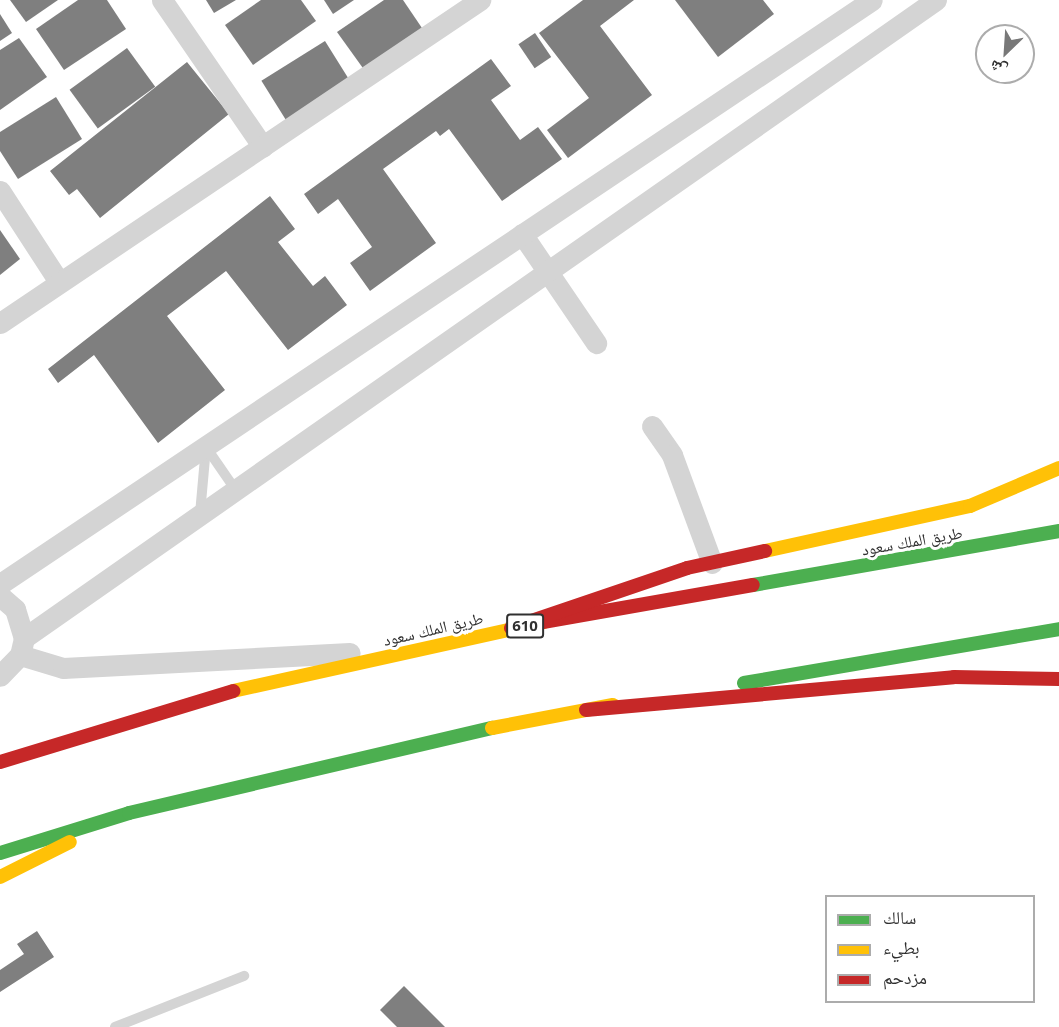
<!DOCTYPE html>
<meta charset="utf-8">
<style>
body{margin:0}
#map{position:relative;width:1059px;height:1027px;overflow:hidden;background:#fff;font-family:"Noto Sans","Noto Naskh Arabic",sans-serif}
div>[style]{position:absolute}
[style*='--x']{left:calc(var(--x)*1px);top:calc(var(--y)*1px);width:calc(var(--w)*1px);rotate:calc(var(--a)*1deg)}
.building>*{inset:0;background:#7f7f7f;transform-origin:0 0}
.lane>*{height:10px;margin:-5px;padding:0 5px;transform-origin:5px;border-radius:5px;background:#d4d4d4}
.street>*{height:21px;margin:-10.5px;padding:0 10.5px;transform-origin:10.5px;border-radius:10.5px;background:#d4d4d4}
.fast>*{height:14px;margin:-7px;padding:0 7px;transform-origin:7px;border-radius:7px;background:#4caf50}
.slow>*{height:14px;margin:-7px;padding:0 7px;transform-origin:7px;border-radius:7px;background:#ffc107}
.jam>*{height:14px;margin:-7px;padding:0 7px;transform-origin:7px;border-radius:7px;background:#c62828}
span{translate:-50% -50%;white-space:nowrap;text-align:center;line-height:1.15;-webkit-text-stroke:6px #fff;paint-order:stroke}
.shield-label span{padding:2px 4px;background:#fff;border:2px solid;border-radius:4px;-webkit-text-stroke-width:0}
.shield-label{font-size:15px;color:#303030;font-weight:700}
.street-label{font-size:16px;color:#303030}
.legend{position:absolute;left:825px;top:895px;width:210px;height:108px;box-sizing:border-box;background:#fff;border:2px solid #acacac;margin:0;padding:8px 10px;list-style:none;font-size:18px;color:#303030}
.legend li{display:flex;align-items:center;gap:12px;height:30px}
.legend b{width:30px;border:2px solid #acacac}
.north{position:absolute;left:975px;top:24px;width:60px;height:60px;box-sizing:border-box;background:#fff;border:2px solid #acacac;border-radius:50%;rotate:205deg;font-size:16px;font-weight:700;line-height:24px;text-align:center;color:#303030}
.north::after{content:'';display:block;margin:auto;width:21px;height:27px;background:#787878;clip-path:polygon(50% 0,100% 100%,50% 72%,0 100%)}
</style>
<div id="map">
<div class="building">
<i style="clip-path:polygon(10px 0,58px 0,26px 22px)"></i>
<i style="clip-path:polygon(78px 0,107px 0,126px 29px,64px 70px,36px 29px)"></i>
<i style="clip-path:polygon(206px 0,236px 0,214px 13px)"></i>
<i style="clip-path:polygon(261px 0,301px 0,316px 21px,253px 65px,225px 25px)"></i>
<i style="clip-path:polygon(324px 0,354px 0,333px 14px)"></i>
<i style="clip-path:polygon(384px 0,403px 0,424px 31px,365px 71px,337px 32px)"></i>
<i style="clip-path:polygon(583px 0,634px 0,600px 26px,652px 95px,568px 158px,547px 130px,589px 98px,539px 33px)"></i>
<i style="clip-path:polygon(675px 0,763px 0,774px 14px,718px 57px)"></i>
<i style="clip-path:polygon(0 14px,12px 33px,0 41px)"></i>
<i style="left:535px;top:33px;width:29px;height:20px;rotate:56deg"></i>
<i style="clip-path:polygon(19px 38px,47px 77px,0 110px,0 50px)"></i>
<i style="left:325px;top:41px;width:49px;height:75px;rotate:58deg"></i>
<i style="left:127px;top:48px;width:48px;height:71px;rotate:54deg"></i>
<i style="clip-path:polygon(491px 59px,511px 86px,491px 100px,520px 140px,538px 127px,562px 159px,502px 201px,449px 129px,440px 136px,436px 131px,383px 169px,436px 243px,370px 291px,350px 263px,372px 247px,338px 199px,318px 214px,304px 194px)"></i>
<i style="clip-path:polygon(187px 62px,229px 114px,100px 218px,77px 189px,69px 195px,50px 171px)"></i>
<i style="clip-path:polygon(56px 97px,82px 139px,18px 179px,0 151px,0 132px)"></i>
<i style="clip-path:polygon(270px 196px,295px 229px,278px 242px,313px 286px,325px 276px,347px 305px,288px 350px,226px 271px,167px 316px,225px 390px,158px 443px,94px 355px,58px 383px,48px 369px)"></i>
<i style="clip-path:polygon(0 230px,20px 259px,0 275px)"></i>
<i style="clip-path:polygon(37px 931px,54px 957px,0 992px,0 970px,24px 954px,17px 944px)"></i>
<i style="clip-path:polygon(404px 986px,445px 1027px,397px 1027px,380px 1010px)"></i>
</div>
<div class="lane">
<i style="--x:200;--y:514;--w:67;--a:-84.9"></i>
<i style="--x:206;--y:447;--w:51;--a:55.4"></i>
<i style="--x:115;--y:1027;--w:139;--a:-21.6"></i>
</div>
<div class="street">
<i style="--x:162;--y:0;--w:178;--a:55.5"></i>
<i style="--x:0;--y:191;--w:108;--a:57"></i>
<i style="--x:522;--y:234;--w:132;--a:55.8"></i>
<i style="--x:0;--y:323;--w:579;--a:-33.94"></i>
<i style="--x:652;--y:426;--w:35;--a:55"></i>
<i style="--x:672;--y:455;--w:115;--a:69.7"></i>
<i style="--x:0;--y:584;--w:1049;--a:-33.81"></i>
<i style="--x:0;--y:596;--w:20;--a:41"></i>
<i style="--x:15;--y:609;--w:30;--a:73"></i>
<i style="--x:24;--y:638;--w:17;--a:103"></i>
<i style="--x:20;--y:655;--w:29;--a:134"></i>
<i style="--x:24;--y:638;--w:1113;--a:-34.98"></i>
<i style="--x:20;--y:655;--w:45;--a:16.8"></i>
<i style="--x:63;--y:668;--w:287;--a:-3"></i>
</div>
<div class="fast">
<i style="--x:753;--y:585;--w:311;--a:-10"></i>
<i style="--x:744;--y:683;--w:320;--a:-9.7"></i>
<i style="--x:0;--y:853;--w:135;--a:-17.2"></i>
<i style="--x:129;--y:813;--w:373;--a:-13.2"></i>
</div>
<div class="slow">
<i style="--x:765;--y:551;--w:210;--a:-12.4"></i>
<i style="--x:970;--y:506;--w:97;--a:-23.1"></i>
<i style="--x:233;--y:691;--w:318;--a:-12.5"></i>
<i style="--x:492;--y:728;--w:123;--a:-10.8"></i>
<i style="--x:0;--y:877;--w:78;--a:-26.6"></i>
</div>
<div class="jam">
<i style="--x:543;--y:622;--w:213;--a:-10"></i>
<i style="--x:511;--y:628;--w:186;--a:-18.8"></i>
<i style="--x:687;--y:568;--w:80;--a:-12.3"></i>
<i style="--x:586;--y:710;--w:369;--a:-5.1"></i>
<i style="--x:954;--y:677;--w:105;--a:1.1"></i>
<i style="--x:0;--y:762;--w:244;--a:-16.9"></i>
</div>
<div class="shield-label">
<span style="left:525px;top:626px">610</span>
</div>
<div class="street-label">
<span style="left:912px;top:541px;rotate:-10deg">طريق الملك سعود</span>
<span style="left:433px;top:629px;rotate:-13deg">طريق الملك سعود</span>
</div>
<ul class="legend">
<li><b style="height:8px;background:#4caf50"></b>سالك</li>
<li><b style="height:8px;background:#ffc107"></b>بطيء</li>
<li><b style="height:8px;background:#c62828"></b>مزدحم</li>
</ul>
<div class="north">ش</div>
</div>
